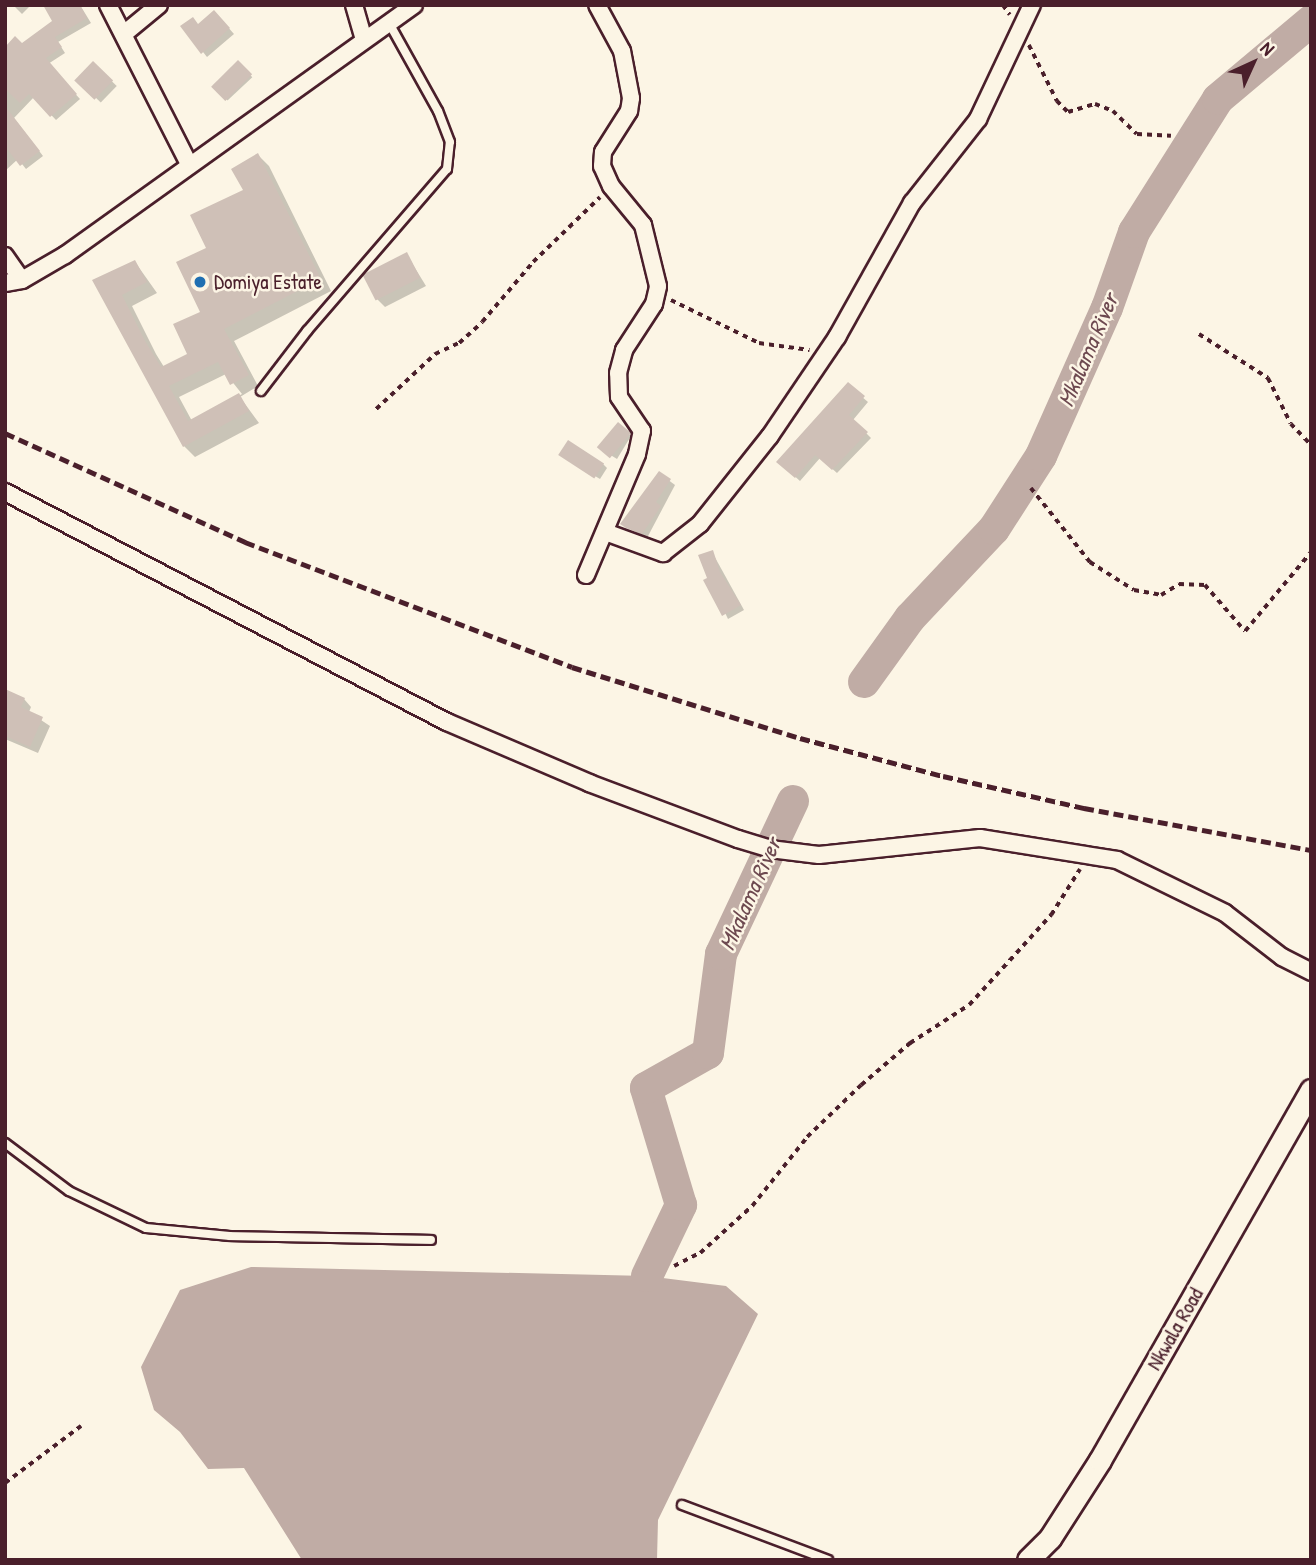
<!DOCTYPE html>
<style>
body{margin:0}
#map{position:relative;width:1316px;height:1565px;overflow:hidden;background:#fcf5e5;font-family:"Patrick Hand",sans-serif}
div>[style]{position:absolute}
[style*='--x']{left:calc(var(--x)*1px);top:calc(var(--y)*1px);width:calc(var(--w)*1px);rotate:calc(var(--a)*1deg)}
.water>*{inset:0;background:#c0aca5}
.shadow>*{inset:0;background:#0003;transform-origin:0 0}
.river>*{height:32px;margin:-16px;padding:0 16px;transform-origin:16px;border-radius:16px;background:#c0aca5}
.building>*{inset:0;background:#cfc0b7;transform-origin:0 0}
.path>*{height:3.5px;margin-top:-1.75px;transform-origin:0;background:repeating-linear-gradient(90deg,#4a1f2b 0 5px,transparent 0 10px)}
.roads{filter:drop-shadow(2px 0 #4a1f2b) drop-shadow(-2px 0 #4a1f2b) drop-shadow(0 2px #4a1f2b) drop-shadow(0 -2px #4a1f2b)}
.service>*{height:8px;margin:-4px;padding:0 4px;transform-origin:4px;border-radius:4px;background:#fcf5e5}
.minor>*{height:16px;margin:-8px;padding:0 8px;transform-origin:8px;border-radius:8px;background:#fcf5e5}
.tertiary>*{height:21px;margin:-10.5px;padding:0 10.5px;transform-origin:10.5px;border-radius:10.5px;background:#fcf5e5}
.rail>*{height:5px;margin-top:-2.5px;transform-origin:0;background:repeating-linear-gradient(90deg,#4a1f2b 0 10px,transparent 0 15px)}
.dots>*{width:19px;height:19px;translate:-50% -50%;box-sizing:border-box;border:4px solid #fcf5e5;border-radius:50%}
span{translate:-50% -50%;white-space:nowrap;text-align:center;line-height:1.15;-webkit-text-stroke:5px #fcf5e5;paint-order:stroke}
.poi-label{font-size:21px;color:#4a1f2b}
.left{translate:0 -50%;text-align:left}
.street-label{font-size:21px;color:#4a1f2b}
.water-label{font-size:23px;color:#6d4950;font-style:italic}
.frame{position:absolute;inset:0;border:7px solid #4a1f2b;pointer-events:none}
.north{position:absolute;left:1218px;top:28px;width:70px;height:70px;-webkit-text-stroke:5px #fcf5e5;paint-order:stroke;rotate:45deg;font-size:19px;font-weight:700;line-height:28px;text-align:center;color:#4a1f2b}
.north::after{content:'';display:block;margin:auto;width:24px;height:32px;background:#4a1f2b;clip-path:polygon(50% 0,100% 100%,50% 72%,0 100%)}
</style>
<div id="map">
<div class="water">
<i style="clip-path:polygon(251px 1267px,647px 1276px,726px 1286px,758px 1314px,658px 1520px,657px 1560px,302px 1560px,244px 1468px,208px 1469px,180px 1432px,154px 1410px,141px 1367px,180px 1290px)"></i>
</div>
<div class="shadow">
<i style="clip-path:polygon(13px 5px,31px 5px,22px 14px)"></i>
<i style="clip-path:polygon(80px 5px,91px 23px,58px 42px,65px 53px,48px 64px,80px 99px,56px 120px,34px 97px,14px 118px,43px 156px,26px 169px,18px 159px,5px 171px,5px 50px,22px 45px)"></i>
<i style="clip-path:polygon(219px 17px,234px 34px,207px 57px,183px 27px,199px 26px)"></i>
<i style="left:238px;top:62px;width:21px;height:34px;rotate:47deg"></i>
<i style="left:93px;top:63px;width:33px;height:23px;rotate:44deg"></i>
<i style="clip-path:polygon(evenodd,258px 155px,269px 166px,331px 291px,234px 341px,258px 386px,240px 397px,259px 423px,195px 457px,184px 446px,94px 281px,135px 262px,157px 293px,132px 306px,156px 354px,164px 367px,189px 354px,202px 312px,209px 249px,246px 191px,258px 155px,226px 374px,242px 394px,192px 421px,179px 397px,226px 374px)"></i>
<i style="clip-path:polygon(407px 255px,426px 286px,385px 307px,377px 299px)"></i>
<i style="clip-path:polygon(848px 385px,868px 402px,853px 420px,871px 438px,837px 473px,820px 458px,800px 481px,779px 462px)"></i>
<i style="clip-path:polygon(619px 425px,631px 436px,617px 459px,604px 451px)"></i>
<i style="clip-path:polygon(560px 455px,603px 464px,607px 468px,600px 479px)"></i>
<i style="clip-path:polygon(659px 473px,675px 485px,647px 538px,622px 524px)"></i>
<i style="clip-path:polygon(712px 552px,744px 610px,728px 619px,709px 579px)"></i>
<i style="clip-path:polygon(5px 691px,24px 699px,31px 707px,29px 712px,50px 726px,38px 753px,5px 739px)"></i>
</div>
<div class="river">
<i style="--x:864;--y:682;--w:79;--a:-54.3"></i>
<i style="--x:910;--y:618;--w:122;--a:-46.7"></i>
<i style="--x:994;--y:529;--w:87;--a:-57.2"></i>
<i style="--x:1041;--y:456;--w:162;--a:-66"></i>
<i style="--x:1107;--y:308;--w:81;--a:-70.4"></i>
<i style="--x:1134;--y:232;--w:157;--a:-57.7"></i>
<i style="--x:1218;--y:99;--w:121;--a:-40"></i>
<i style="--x:647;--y:1276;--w:79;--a:-64.4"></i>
<i style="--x:681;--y:1205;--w:122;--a:-106.7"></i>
<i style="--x:646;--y:1088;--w:71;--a:-29.4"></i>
<i style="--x:708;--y:1053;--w:100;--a:-82.5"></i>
<i style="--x:721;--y:954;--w:169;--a:-64.8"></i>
</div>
<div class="building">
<i style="clip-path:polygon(43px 5px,80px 5px,87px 18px,55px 37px,62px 47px,46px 58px,77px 94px,50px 117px,29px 94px,20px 103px,5px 89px,5px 47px,15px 36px,22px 43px,52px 21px)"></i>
<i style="clip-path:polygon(214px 10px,230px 28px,201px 54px,180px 26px,193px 17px,198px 24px)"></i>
<i style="left:238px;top:60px;width:20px;height:38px;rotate:45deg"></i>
<i style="left:93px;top:61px;width:28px;height:27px;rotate:44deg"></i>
<i style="clip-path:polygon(5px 106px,40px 151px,20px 166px,5px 146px)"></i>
<i style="clip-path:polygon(258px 153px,321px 279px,224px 329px,249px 375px,230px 385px,218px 362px,169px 386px,188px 421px,239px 393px,249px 411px,183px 447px,92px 280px,135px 260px,147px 282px,122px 295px,145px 341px,161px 367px,187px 354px,173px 324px,200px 312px,176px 262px,206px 248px,190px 215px,243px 190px,231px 169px)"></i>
<i style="left:407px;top:252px;width:29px;height:50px;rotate:63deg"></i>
<i style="clip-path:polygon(848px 382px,865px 396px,849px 415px,868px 432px,832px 470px,815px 455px,795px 478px,776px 462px)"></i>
<i style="left:618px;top:422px;width:17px;height:33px;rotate:40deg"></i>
<i style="left:568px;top:440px;width:43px;height:18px;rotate:33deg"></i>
<i style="clip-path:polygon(659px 471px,671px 479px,656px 502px,661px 506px,642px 534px,626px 528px,620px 524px)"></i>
<i style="clip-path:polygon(713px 550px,720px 572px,741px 605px,722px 616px,703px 580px,707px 578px,698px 555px)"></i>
<i style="clip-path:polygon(5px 689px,25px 698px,21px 707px,43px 717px,30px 747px,5px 736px)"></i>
</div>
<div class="path">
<i style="--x:1003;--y:5;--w:12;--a:55"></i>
<i style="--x:1029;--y:45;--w:63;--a:63.4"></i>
<i style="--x:1057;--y:101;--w:16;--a:45"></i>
<i style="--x:1068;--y:112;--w:28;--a:-17"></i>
<i style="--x:1095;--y:104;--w:19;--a:21"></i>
<i style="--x:1113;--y:111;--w:33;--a:44"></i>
<i style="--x:1137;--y:134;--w:34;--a:3"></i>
<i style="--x:671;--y:300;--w:98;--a:26"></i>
<i style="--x:759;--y:343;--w:51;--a:7.8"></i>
<i style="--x:1199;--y:334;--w:82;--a:32.5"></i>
<i style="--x:1268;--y:378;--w:51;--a:63.4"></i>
<i style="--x:1291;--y:424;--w:29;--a:46"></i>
<i style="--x:376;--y:409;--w:81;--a:-43"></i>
<i style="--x:435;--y:354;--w:26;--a:-25"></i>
<i style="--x:459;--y:343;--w:31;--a:-42"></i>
<i style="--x:482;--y:322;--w:79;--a:-49.6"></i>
<i style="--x:533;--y:262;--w:93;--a:-44.1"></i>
<i style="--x:1031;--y:488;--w:95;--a:51.4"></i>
<i style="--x:1090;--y:562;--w:52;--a:32.5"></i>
<i style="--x:1134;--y:590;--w:27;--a:10"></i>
<i style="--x:1161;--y:595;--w:21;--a:-31"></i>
<i style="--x:1179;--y:584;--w:26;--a:2"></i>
<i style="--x:1205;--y:585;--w:61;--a:49"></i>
<i style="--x:1245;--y:631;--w:103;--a:-50.1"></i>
<i style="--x:674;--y:1266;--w:29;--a:-27"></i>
<i style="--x:700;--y:1253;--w:70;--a:-42.1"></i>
<i style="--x:752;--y:1206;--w:88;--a:-51.4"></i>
<i style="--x:807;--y:1137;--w:75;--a:-43.9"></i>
<i style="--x:861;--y:1085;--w:65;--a:-40.6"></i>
<i style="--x:910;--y:1043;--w:70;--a:-32.8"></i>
<i style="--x:969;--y:1005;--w:122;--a:-47.7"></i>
<i style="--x:1051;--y:915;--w:54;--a:-57.8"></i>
<i style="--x:5;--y:1483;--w:95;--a:-36.9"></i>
</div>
<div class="roads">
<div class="service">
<i style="--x:261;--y:391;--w:76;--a:-52.5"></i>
<i style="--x:307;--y:331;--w:214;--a:-49.2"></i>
<i style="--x:447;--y:169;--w:27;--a:-84"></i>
<i style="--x:450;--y:142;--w:33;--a:-111"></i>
<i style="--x:438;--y:111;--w:101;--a:-119.1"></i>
<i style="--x:5;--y:1143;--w:80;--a:36.9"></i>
<i style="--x:69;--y:1191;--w:85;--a:25.7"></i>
<i style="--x:146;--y:1228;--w:84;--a:5.4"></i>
<i style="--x:230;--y:1236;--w:201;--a:1.1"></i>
<i style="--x:682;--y:1505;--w:156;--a:20.6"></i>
</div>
<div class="minor">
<i style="--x:108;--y:5;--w:178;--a:63"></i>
<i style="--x:354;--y:5;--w:36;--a:74"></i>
<i style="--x:125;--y:33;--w:44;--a:-39.5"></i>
<i style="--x:5;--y:256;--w:29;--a:55"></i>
<i style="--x:5;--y:283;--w:17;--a:-10"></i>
<i style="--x:22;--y:280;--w:50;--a:-30.2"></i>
<i style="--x:65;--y:255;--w:429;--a:-35.6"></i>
<i style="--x:5;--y:492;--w:498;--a:27.5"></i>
<i style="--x:447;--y:722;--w:155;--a:23.2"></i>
<i style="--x:589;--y:783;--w:159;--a:20.6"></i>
<i style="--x:738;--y:839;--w:34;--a:17"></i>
<i style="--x:770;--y:849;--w:49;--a:7"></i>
<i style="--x:819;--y:855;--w:162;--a:-6"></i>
<i style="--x:980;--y:838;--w:139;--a:9.1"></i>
<i style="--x:1117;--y:860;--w:120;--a:26.1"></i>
<i style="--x:1225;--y:913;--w:72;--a:37.7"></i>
<i style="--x:1282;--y:957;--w:33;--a:27"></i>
<i style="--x:608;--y:533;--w:59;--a:20"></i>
<i style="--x:663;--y:553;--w:47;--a:-38.1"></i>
<i style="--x:700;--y:524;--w:112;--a:-51.5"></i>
<i style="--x:770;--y:436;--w:120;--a:-55.9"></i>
<i style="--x:837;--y:337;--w:154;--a:-60.8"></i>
<i style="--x:912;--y:203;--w:107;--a:-51.8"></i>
<i style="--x:978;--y:119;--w:126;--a:-64.7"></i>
<i style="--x:586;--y:575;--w:131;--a:-67.1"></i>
<i style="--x:637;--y:454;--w:24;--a:-78"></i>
<i style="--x:642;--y:431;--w:41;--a:-124.1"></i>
<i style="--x:619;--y:397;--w:24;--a:-92"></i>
<i style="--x:618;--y:373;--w:24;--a:-75"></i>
<i style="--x:624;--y:350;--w:55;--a:-56.9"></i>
<i style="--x:654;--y:304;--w:18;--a:-77"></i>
<i style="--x:658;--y:286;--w:63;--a:-103.8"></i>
<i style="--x:643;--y:225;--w:50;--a:-129.4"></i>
<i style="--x:611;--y:186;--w:22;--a:-114"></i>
<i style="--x:602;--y:166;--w:14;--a:-86"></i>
<i style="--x:603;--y:152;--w:49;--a:-57.6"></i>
<i style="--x:629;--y:111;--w:13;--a:-81"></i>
<i style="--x:631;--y:98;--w:48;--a:-100.8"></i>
<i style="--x:622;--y:51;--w:52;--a:-118.5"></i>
</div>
<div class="tertiary">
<i style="--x:1028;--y:1560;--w:31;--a:-45"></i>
<i style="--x:1050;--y:1538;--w:93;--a:-57.3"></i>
<i style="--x:1100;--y:1460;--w:426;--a:-60.3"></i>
</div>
</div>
<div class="rail">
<i style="--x:5;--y:433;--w:264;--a:24.4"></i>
<i style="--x:245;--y:542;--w:350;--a:20.9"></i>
<i style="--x:572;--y:667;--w:239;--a:17.3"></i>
<i style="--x:800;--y:738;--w:148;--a:14.9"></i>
<i style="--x:943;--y:776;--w:145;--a:12.8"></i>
<i style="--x:1084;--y:808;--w:231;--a:10.5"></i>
</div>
<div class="dots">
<i style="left:200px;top:282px;background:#1f6fb2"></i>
</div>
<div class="poi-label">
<span class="left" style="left:214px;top:282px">Domiya Estate</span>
</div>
<div class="street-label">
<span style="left:1175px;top:1329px;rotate:-60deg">Nkwala Road</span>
</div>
<div class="water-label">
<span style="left:1088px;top:350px;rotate:-67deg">Mkalama River</span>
<span style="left:750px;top:894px;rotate:-66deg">Mkalama River</span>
</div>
<div class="frame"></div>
<div class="north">N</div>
</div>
